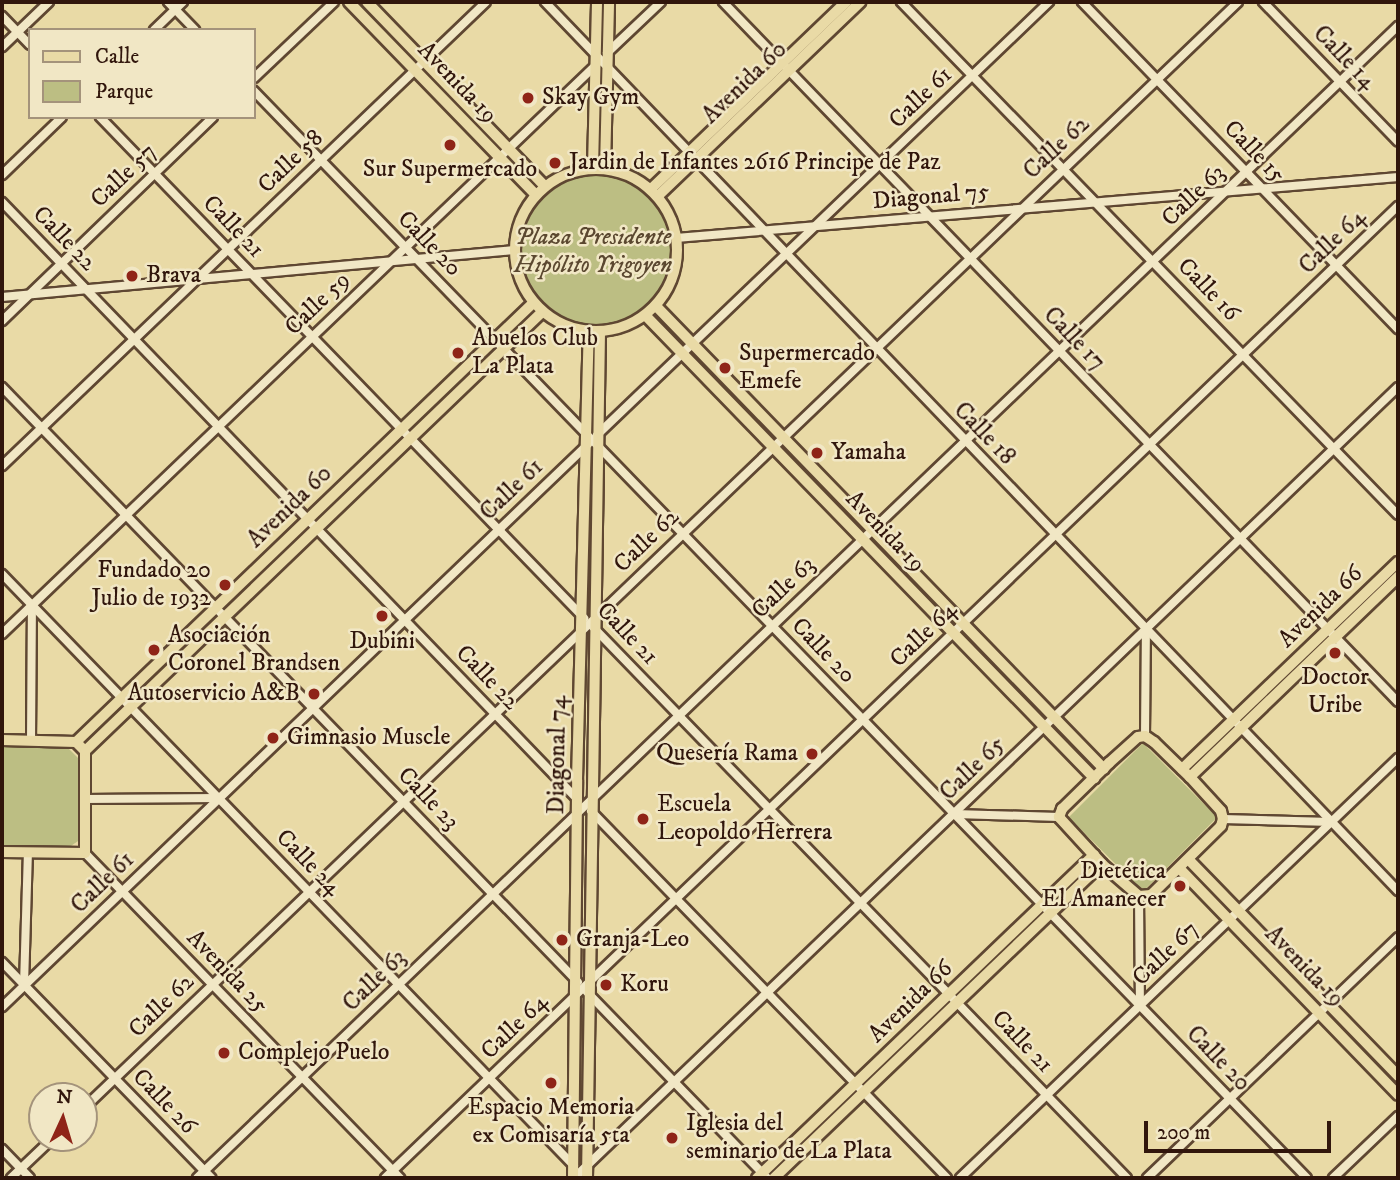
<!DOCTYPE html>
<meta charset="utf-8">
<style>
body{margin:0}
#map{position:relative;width:1400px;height:1180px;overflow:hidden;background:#e9daa6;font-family:"IM FELL DW Pica",serif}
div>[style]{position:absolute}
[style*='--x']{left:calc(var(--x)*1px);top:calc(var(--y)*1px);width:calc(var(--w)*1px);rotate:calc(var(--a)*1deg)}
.green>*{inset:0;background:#bcbe83;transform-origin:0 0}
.round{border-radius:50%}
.roads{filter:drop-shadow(2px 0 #5f4732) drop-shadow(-2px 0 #5f4732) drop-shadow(0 2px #5f4732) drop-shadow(0 -2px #5f4732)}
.minor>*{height:8px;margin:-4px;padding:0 4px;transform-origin:4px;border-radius:4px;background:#f1e7c5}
.major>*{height:10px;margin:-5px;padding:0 5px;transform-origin:5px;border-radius:5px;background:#e9daa6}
.major>.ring{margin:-5px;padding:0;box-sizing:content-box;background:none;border:10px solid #e9daa6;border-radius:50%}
.dots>*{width:19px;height:19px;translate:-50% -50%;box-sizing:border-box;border:4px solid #f1e7c5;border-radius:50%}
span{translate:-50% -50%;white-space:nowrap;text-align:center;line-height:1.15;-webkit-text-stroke:5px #f1e7c5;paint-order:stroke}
.street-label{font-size:24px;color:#31160c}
.poi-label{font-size:24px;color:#31160c}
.left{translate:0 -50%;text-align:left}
.right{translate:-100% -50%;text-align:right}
.park-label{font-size:24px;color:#5b4830;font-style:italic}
.frame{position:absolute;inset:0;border:4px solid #31160c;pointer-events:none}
.legend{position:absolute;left:28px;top:28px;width:228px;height:91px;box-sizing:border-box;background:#f1e7c5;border:2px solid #a4937b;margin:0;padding:9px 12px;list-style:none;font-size:21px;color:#31160c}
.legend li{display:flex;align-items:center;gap:14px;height:35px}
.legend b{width:35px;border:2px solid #a4937b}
.north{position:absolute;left:28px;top:1082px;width:70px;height:70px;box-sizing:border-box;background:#f1e7c5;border:2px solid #a4937b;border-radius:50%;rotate:4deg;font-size:19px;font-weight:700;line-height:28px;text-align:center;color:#31160c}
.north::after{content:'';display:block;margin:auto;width:24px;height:32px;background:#8f2418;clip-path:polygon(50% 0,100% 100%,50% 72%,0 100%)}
.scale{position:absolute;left:1144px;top:1121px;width:187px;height:32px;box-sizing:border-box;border:4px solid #31160c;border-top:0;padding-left:9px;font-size:21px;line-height:24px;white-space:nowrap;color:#31160c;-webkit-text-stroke:5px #f1e7c5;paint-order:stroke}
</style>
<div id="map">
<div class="green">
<i class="round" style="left:516px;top:172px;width:156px;height:156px"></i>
<i style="clip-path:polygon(1398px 566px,1398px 574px,1196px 769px,1192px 769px,1192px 764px)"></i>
<i style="clip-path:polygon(2px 743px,66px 746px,80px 760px,81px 839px,68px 848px,2px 848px)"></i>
<i style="left:1143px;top:743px;width:105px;height:105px;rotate:45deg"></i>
</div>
<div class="roads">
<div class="minor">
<i style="--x:168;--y:2;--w:39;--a:46"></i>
<i style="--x:545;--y:2;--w:1232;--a:46.18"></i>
<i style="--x:723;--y:2;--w:972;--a:46.04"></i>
<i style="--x:901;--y:2;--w:714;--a:45.91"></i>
<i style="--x:1082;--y:2;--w:455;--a:46"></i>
<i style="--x:1263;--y:2;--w:194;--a:46"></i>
<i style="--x:2;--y:16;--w:40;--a:46"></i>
<i style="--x:154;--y:30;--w:40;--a:-44"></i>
<i style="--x:2;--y:47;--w:65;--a:-43.8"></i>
<i style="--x:607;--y:53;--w:74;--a:-43.4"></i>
<i style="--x:254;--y:78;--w:110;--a:-43.5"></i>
<i style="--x:254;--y:91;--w:1513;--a:45.91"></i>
<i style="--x:100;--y:117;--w:697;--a:45.99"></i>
<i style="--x:2;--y:175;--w:83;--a:-44"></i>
<i style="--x:2;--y:202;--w:830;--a:46.07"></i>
<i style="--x:676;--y:238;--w:725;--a:-4.83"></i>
<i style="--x:2;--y:297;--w:514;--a:-5.24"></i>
<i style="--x:2;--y:321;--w:293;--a:-44"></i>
<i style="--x:2;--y:387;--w:828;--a:45.93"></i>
<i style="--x:597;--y:435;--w:626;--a:-43.77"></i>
<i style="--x:2;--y:466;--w:670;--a:-43.79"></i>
<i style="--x:2;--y:574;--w:823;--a:45.98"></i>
<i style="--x:593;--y:627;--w:767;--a:45.9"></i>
<i style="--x:2;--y:634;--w:823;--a:-43.77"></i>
<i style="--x:1145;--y:736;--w:107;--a:-89.5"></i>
<i style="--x:31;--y:741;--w:136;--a:-89.6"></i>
<i style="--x:85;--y:799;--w:134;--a:-0.4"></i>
<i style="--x:591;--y:811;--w:511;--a:45.87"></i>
<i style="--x:954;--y:814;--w:105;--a:1.6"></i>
<i style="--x:1223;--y:819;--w:109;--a:1.6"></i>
<i style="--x:85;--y:853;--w:453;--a:45.9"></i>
<i style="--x:1139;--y:896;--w:110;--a:89.5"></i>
<i style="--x:2;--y:962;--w:301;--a:45.9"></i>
<i style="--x:24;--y:985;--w:132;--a:-88.3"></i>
<i style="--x:587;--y:992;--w:259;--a:45.9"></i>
<i style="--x:2;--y:1007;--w:813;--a:-43.85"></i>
<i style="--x:84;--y:1108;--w:1598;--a:-43.78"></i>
<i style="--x:2;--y:1149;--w:40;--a:46"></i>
<i style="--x:11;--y:1178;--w:58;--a:-43.6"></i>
<i style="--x:197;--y:1178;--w:1664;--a:-43.81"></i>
<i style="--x:385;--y:1178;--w:1404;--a:-43.82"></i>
<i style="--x:574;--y:1178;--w:1142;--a:-43.83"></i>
<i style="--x:960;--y:1178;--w:607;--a:-43.8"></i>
<i style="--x:1147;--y:1178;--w:348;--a:-43.8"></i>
<i style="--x:1333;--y:1178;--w:90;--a:-43.6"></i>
</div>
<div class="major">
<i style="--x:349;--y:2;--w:267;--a:45.9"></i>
<i style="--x:367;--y:2;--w:255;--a:46"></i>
<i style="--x:593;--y:167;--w:165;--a:-88.6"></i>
<i style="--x:605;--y:168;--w:166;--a:-88.6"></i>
<i class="ring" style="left:515px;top:169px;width:152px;height:152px"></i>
<i style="--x:652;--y:188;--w:269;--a:-43.8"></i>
<i style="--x:659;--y:195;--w:279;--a:-43.8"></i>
<i style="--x:656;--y:306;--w:644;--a:45.94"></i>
<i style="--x:646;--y:316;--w:644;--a:45.88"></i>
<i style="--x:1145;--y:736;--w:11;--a:34"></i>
<i style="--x:1154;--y:742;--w:50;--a:44.2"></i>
<i style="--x:1190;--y:777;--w:46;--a:47.6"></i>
<i style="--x:1221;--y:811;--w:8;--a:76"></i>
<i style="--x:1223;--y:819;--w:7;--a:106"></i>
<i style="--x:1221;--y:826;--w:98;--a:135.4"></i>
<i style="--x:1151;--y:895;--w:12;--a:175"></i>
<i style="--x:1139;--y:896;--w:49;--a:-139.1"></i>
<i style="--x:1102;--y:864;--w:64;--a:-132.5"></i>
<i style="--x:1059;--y:817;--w:9;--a:-69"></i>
<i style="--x:1062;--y:809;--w:66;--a:-44.4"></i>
<i style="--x:1109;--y:763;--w:39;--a:-42"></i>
<i style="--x:1138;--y:737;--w:7;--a:-8"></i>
<i style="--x:2;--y:740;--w:74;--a:1.5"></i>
<i style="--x:76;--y:742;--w:13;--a:45"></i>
<i style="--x:85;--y:751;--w:102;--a:90"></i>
<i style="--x:85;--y:853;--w:83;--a:-179.3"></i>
<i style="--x:76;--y:742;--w:634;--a:-43.85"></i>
<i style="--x:85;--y:751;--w:634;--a:-43.85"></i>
<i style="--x:1182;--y:769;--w:299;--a:-43.8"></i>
<i style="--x:1190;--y:777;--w:289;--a:-43.9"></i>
<i style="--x:1189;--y:860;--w:301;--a:45.9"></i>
<i style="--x:1180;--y:869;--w:314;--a:46"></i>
<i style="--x:573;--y:1178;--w:398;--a:-89.4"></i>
<i style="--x:577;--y:780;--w:448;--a:-88.5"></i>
<i style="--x:587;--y:1178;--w:846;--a:-89.12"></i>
<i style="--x:757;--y:1178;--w:467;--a:-43.8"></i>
<i style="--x:774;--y:1178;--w:454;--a:-43.8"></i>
</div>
</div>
<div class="dots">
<i style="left:528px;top:98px;background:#8f2418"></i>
<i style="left:450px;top:145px;background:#8f2418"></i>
<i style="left:555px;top:163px;background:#8f2418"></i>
<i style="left:132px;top:276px;background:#8f2418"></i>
<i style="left:458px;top:353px;background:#8f2418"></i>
<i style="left:725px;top:368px;background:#8f2418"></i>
<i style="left:817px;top:453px;background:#8f2418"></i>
<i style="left:225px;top:585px;background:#8f2418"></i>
<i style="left:382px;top:616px;background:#8f2418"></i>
<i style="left:154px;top:650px;background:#8f2418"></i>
<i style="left:1335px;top:653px;background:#8f2418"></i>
<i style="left:314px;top:694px;background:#8f2418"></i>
<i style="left:273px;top:738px;background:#8f2418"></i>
<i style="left:812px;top:754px;background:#8f2418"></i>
<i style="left:643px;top:819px;background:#8f2418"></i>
<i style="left:1180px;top:886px;background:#8f2418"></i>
<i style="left:562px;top:940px;background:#8f2418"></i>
<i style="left:606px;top:985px;background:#8f2418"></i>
<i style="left:224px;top:1053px;background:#8f2418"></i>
<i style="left:551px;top:1083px;background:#8f2418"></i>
<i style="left:672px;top:1138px;background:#8f2418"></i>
</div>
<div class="street-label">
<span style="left:1344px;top:58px;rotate:46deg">Calle 14</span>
<span style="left:457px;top:83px;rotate:46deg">Avenida 19</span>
<span style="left:745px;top:83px;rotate:-44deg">Avenida 60</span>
<span style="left:921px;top:98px;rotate:-44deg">Calle 61</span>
<span style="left:1057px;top:148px;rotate:-43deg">Calle 62</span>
<span style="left:1254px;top:152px;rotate:46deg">Calle 15</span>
<span style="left:291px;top:162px;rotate:-44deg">Calle 58</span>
<span style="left:124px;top:176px;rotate:-44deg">Calle 57</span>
<span style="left:1194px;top:196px;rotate:-44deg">Calle 63</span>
<span style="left:931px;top:197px;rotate:-5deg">Diagonal 75</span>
<span style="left:233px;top:227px;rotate:46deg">Calle 21</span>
<span style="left:64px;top:239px;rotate:46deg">Calle 22</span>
<span style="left:1333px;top:242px;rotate:-44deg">Calle 64</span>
<span style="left:429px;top:244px;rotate:46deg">Calle 20</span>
<span style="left:1208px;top:290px;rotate:46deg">Calle 16</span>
<span style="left:318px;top:304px;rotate:-44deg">Calle 59</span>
<span style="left:1074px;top:339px;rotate:46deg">Calle 17</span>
<span style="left:984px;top:434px;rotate:46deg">Calle 18</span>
<span style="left:512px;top:490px;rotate:-44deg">Calle 61</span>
<span style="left:290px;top:507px;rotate:-44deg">Avenida 60</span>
<span style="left:885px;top:532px;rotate:46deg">Avenida 19</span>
<span style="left:647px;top:541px;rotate:-44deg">Calle 62</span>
<span style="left:784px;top:588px;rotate:-44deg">Calle 63</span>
<span style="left:1321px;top:607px;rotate:-44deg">Avenida 66</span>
<span style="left:627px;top:634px;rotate:46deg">Calle 21</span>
<span style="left:924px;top:635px;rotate:-44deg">Calle 64</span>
<span style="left:823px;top:651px;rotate:46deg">Calle 20</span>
<span style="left:487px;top:678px;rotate:46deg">Calle 22</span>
<span style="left:558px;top:755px;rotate:-89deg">Diagonal 74</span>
<span style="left:973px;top:769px;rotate:-44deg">Calle 65</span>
<span style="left:428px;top:799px;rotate:46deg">Calle 23</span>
<span style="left:308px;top:863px;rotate:46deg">Calle 24</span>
<span style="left:103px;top:883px;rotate:-44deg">Calle 61</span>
<span style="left:1166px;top:954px;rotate:-44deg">Calle 67</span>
<span style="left:1304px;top:967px;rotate:46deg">Avenida 19</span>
<span style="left:227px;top:972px;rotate:46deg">Avenida 25</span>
<span style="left:375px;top:981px;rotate:-44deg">Calle 63</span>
<span style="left:911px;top:1002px;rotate:-44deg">Avenida 66</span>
<span style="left:162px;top:1006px;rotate:-44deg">Calle 62</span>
<span style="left:515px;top:1027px;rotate:-44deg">Calle 64</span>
<span style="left:1022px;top:1042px;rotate:46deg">Calle 21</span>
<span style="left:1218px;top:1059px;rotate:46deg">Calle 20</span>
<span style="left:164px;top:1102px;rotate:46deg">Calle 26</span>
</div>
<div class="poi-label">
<span class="left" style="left:542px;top:98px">Skay Gym</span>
<span class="left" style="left:569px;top:163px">Jardin de Infantes 2616 Principe de Paz</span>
<span style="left:450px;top:170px">Sur Supermercado</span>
<span class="left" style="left:146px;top:276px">Brava</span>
<span class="left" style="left:472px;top:353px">Abuelos Club<br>La Plata</span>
<span class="left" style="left:739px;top:368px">Supermercado<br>Emefe</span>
<span class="left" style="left:831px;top:453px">Yamaha</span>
<span class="right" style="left:211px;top:585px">Fundado 20<br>Julio de 1932</span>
<span class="left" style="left:168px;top:650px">Asociación<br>Coronel Brandsen</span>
<span style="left:382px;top:642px">Dubini</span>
<span style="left:1335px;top:692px">Doctor<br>Uribe</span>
<span class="right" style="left:300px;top:694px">Autoservicio A&amp;B</span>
<span class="left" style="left:287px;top:738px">Gimnasio Muscle</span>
<span class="right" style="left:798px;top:754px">Quesería Rama</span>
<span class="left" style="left:657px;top:819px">Escuela<br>Leopoldo Herrera</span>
<span class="right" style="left:1166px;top:886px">Dietética<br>El Amanecer</span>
<span class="left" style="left:576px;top:940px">Granja-Leo</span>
<span class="left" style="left:620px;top:985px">Koru</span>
<span class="left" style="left:238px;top:1053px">Complejo Puelo</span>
<span style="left:551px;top:1122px">Espacio Memoria<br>ex Comisaría 5ta</span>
<span class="left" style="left:686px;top:1138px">Iglesia del<br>seminario de La Plata</span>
</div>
<div class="park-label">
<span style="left:593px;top:252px">Plaza Presidente<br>Hipólito Yrigoyen</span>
</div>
<div class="frame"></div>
<ul class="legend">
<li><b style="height:9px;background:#e9daa6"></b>Calle</li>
<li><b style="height:19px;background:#bcbe83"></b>Parque</li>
</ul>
<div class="north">N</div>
<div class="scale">200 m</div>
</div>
